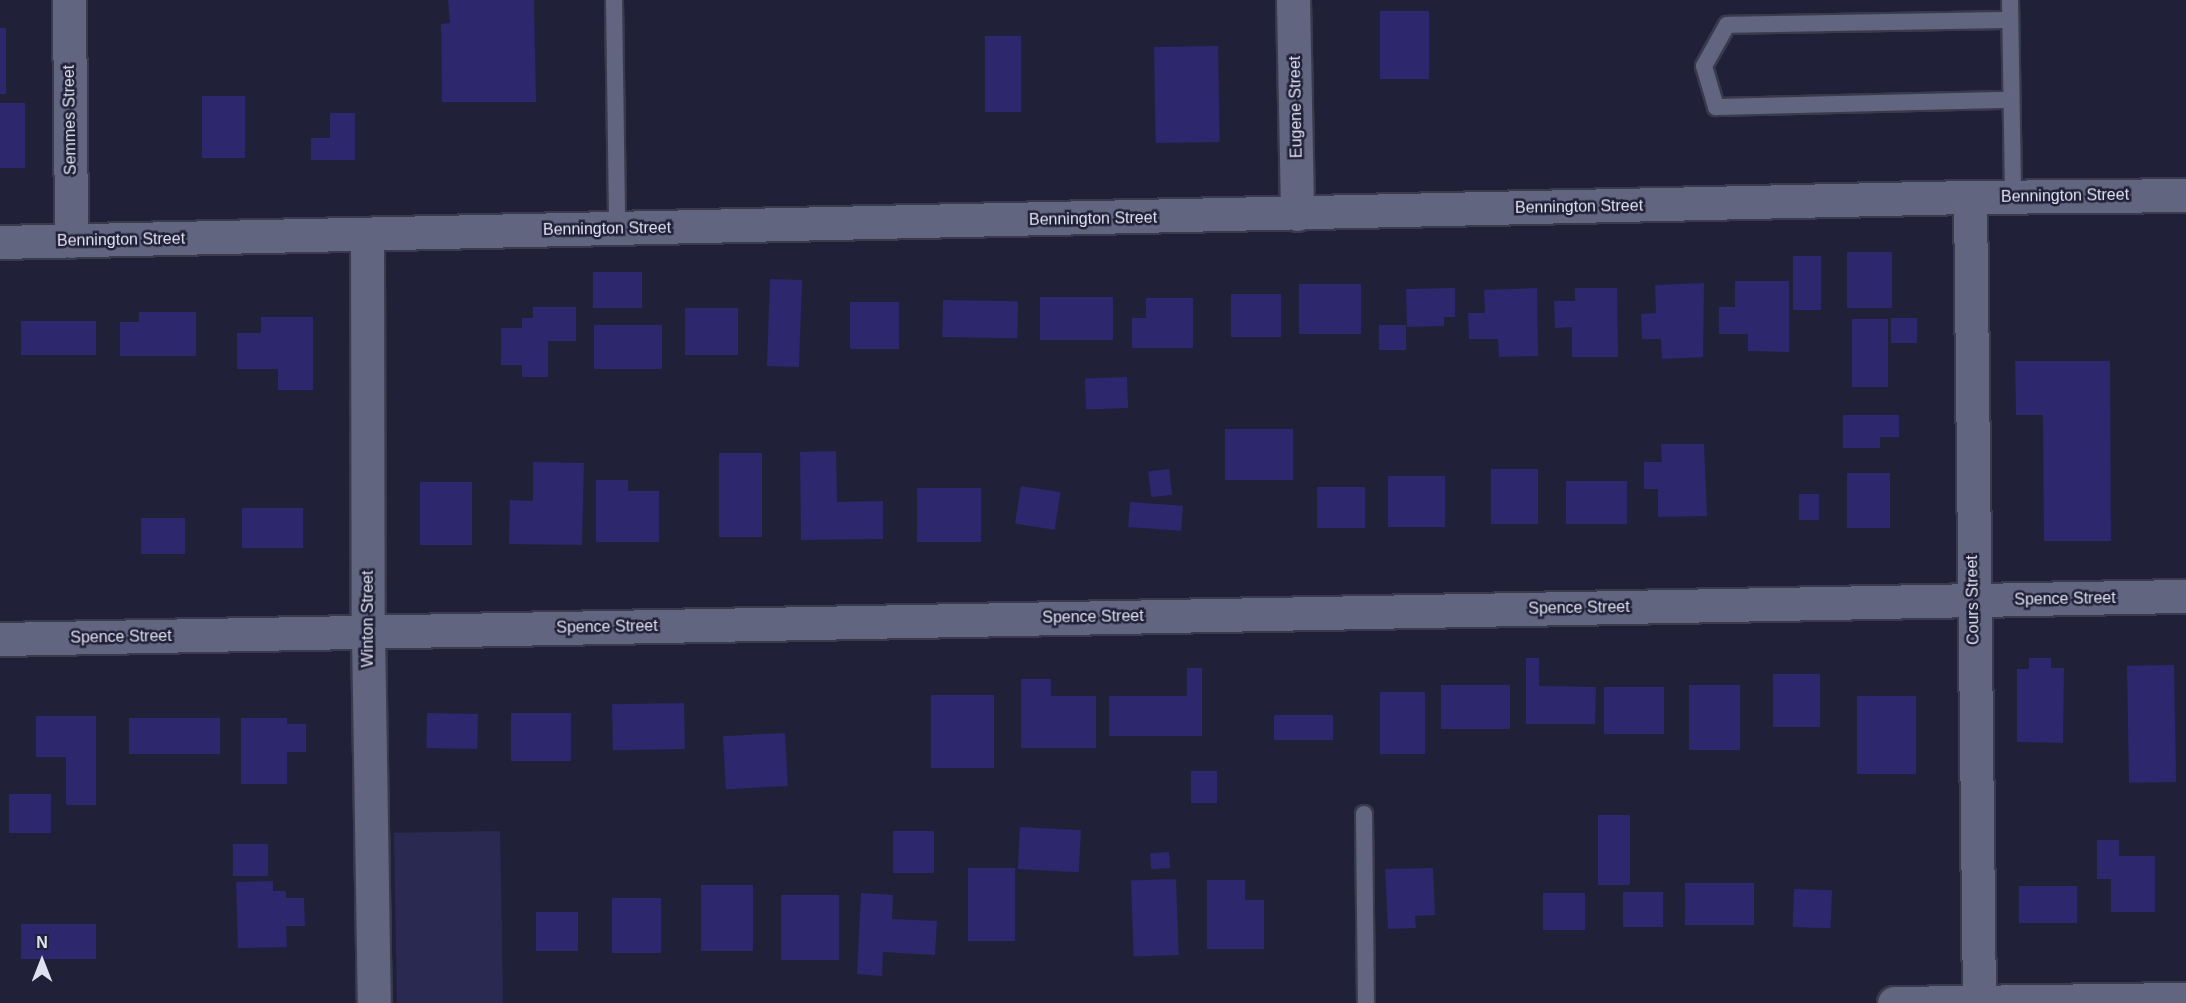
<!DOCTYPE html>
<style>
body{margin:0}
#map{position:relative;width:2186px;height:1003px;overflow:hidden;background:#202138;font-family:Helvetica,sans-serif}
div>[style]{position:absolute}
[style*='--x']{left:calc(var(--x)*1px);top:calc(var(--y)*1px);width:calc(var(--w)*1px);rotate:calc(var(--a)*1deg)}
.green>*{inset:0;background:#292952;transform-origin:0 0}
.building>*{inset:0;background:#2d276d;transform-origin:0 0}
.roads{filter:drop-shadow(2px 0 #393a4d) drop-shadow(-2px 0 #393a4d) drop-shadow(0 2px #393a4d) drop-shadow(0 -2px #393a4d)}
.service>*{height:16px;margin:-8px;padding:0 8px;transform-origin:8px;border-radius:8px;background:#626580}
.minor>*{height:33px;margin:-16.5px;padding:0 16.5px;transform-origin:16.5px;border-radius:16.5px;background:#626580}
.tertiary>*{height:33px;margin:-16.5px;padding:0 16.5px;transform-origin:16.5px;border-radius:16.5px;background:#626580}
span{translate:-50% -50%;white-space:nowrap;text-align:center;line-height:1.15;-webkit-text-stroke:5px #202138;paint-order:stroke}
.street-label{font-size:16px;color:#e0e2f2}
.north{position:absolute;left:12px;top:931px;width:60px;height:60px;-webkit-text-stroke:4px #202138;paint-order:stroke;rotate:0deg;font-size:16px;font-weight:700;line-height:24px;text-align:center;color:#e0e2f2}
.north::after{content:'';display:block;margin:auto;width:21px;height:27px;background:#e0e2f2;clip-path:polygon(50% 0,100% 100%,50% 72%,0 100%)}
</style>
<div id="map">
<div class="green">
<i style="left:500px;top:831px;width:172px;height:106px;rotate:89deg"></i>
</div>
<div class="building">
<i style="clip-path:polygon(448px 0,534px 0,536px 102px,442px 102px,441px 24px,450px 23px)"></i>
<i style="left:1380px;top:11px;width:49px;height:68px"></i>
<i style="left:0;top:28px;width:6px;height:66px"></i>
<i style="left:985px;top:36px;width:36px;height:76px"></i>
<i style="left:1218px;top:46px;width:96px;height:64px;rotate:89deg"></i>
<i style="left:202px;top:96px;width:43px;height:62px"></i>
<i style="left:0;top:103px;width:25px;height:65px"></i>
<i style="clip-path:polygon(330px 113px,355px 113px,355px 160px,311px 160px,311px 138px,330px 138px)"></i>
<i style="left:1847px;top:252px;width:45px;height:56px"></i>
<i style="left:1793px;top:256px;width:28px;height:54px"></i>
<i style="left:593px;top:272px;width:49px;height:36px"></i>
<i style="left:770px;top:279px;width:32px;height:87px;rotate:2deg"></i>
<i style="clip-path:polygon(1735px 281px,1789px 281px,1789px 352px,1748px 351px,1748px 334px,1719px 334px,1719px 307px,1735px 307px)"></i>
<i style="clip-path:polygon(1704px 283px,1703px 357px,1662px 359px,1661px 339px,1642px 339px,1641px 314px,1656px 313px,1655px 285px)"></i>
<i style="left:1299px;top:284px;width:62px;height:50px"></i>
<i style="clip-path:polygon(1455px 288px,1455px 317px,1444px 317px,1444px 326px,1407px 327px,1406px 289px)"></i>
<i style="clip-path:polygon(1537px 288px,1538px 356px,1499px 357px,1498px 339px,1469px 339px,1468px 313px,1485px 313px,1484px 290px)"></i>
<i style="clip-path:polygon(1575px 288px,1617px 288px,1618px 357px,1572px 357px,1572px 327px,1555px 328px,1554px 301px,1575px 301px)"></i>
<i style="left:1231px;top:294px;width:50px;height:43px"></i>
<i style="left:1040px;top:297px;width:73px;height:43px"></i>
<i style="clip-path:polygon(1146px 298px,1193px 298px,1193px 348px,1132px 348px,1132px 318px,1146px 318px)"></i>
<i style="left:943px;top:300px;width:75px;height:37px;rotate:1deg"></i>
<i style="left:850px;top:302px;width:49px;height:47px"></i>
<i style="clip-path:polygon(533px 307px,576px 307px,576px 341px,548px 341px,548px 377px,522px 377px,522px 365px,501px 365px,501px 328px,522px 328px,522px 318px,533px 318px)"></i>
<i style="left:685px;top:308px;width:53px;height:47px"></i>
<i style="clip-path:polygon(139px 312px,196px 312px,196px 356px,120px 356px,120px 322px,139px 322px)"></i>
<i style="clip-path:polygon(261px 317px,313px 317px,313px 390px,278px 390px,278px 369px,237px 369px,237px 333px,261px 333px)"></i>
<i style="left:1891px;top:318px;width:26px;height:25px"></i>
<i style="left:1852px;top:319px;width:36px;height:68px"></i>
<i style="left:21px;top:321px;width:75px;height:34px"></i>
<i style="left:594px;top:325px;width:68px;height:44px"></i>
<i style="left:1379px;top:325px;width:27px;height:25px"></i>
<i style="clip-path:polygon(2015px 361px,2110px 361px,2111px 541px,2044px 541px,2043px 415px,2016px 415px)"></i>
<i style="left:1127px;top:377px;width:31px;height:42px;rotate:88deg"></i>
<i style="clip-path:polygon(1843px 415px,1899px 415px,1899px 437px,1880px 437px,1880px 448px,1843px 448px)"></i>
<i style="left:1225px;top:429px;width:68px;height:51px"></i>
<i style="clip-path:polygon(1661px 444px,1704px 444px,1707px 516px,1658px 517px,1658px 489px,1644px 489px,1644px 462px,1662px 462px)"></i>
<i style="clip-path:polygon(836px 451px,837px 502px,883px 501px,883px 539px,801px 540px,800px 452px)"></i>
<i style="left:719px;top:453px;width:43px;height:84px"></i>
<i style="clip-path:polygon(533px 462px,584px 463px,582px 545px,509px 544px,510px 500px,533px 501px)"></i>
<i style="left:1169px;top:469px;width:26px;height:21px;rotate:83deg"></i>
<i style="left:1491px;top:469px;width:47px;height:55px"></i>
<i style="left:1847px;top:473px;width:43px;height:55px"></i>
<i style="left:1388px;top:476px;width:57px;height:51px"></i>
<i style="clip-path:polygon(596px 480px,628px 480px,628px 491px,659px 491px,659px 542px,596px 542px)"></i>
<i style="left:1566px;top:481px;width:61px;height:43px"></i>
<i style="left:420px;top:482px;width:52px;height:63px"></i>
<i style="left:1021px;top:486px;width:40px;height:38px;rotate:9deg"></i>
<i style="left:1317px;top:487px;width:48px;height:41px"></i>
<i style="left:917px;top:488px;width:64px;height:54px"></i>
<i style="left:1799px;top:494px;width:20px;height:26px"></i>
<i style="left:1130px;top:502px;width:53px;height:25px;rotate:4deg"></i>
<i style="left:242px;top:508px;width:61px;height:40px"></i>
<i style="left:141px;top:518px;width:44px;height:36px"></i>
<i style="clip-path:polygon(1526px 658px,1539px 658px,1539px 686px,1596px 687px,1595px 724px,1526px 724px)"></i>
<i style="clip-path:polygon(2029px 658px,2051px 658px,2051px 668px,2064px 668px,2063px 743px,2017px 742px,2017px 669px,2029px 669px)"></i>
<i style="left:2174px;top:665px;width:117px;height:47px;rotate:89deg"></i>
<i style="clip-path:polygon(1187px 668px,1202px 668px,1202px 736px,1109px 736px,1109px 696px,1187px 696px)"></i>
<i style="left:1773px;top:674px;width:47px;height:53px"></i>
<i style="clip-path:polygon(1021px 679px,1051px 679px,1051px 696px,1096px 696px,1096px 748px,1021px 748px)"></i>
<i style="left:1441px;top:685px;width:69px;height:44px"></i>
<i style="left:1689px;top:685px;width:51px;height:65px"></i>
<i style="left:1604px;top:687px;width:60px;height:47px"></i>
<i style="left:1380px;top:692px;width:45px;height:62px"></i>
<i style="left:931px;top:695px;width:63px;height:73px"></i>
<i style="left:1857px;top:696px;width:59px;height:78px"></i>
<i style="left:684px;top:703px;width:46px;height:72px;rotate:89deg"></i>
<i style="left:427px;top:713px;width:51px;height:35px;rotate:1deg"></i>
<i style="left:511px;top:713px;width:60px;height:48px"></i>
<i style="left:1274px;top:715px;width:59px;height:25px"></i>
<i style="clip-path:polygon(36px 716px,96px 716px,96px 805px,66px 805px,66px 757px,36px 757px)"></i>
<i style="left:129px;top:718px;width:91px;height:36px"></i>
<i style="clip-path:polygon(241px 718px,287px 718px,287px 724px,306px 724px,306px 752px,287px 752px,287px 784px,241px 784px)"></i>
<i style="left:785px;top:733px;width:53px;height:62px;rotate:87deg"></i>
<i style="left:1191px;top:771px;width:26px;height:32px"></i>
<i style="left:9px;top:794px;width:42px;height:39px"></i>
<i style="left:1598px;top:815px;width:32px;height:70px"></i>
<i style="left:1020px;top:827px;width:61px;height:42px;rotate:3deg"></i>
<i style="left:893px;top:831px;width:41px;height:42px"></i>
<i style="clip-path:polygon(2097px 840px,2119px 840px,2119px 856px,2155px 856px,2155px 912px,2111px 912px,2111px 879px,2097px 879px)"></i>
<i style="left:233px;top:844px;width:35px;height:32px"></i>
<i style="left:1169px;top:852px;width:16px;height:19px;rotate:86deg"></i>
<i style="left:968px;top:868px;width:47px;height:73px"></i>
<i style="clip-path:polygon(1433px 868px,1435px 915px,1415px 916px,1416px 928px,1388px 929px,1385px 869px)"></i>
<i style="left:1176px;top:879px;width:76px;height:45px;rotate:88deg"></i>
<i style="clip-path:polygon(1207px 880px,1245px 880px,1245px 900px,1264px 900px,1264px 949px,1207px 949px)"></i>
<i style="clip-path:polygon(273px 881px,273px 891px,286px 891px,286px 898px,304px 898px,305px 926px,286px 926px,287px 947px,238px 948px,236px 882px)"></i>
<i style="left:1685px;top:883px;width:69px;height:42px"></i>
<i style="left:753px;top:885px;width:66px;height:52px;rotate:90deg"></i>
<i style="left:2019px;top:886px;width:58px;height:37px"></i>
<i style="left:1794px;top:889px;width:38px;height:38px;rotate:2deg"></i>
<i style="left:1623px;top:892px;width:40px;height:35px"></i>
<i style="clip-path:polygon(861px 893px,893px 895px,892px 919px,937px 921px,935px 955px,883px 952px,882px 976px,857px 974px)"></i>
<i style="left:1543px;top:893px;width:42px;height:37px"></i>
<i style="left:781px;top:895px;width:58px;height:65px"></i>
<i style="left:612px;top:898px;width:49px;height:55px"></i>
<i style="left:536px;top:912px;width:42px;height:39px"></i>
<i style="left:21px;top:924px;width:75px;height:35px"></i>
</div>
<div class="roads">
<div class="service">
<i style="--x:614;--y:0;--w:229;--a:89.2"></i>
<i style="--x:2010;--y:0;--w:197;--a:89.1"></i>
<i style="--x:2010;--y:20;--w:283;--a:179"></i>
<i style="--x:1727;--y:25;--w:47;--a:119.3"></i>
<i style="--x:1704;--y:66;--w:43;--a:73.7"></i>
<i style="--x:1716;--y:107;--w:295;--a:-1.4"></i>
<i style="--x:1364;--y:814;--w:189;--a:89.4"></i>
</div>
<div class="minor">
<i style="--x:69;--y:0;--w:241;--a:89.5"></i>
<i style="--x:1293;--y:0;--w:214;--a:88.9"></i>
<i style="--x:1970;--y:197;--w:806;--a:89.36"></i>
<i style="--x:367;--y:235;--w:397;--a:89.9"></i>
<i style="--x:368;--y:632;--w:371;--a:89.1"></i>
<i style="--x:0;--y:639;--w:2186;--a:-1.13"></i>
<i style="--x:1894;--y:1003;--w:292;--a:-0.8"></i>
</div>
<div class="tertiary">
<i style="--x:0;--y:242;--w:1971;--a:-1.31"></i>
<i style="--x:1970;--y:197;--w:216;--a:-0.5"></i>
</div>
</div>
<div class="street-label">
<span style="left:1296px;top:107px;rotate:-91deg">Eugene Street</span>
<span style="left:70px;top:120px;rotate:-91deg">Semmes Street</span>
<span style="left:2065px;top:196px;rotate:-1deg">Bennington Street</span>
<span style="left:1579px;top:207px;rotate:-1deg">Bennington Street</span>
<span style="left:1093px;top:219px;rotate:-1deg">Bennington Street</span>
<span style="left:607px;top:229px;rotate:-1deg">Bennington Street</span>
<span style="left:121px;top:240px;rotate:-1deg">Bennington Street</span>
<span style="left:2065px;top:599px;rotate:-1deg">Spence Street</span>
<span style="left:1973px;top:600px;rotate:-91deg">Cours Street</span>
<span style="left:1579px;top:608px;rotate:-1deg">Spence Street</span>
<span style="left:1093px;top:617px;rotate:-1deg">Spence Street</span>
<span style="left:368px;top:619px;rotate:-90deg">Winton Street</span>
<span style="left:607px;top:627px;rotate:-1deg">Spence Street</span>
<span style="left:121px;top:637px;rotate:-1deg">Spence Street</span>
</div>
<div class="north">N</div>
</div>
